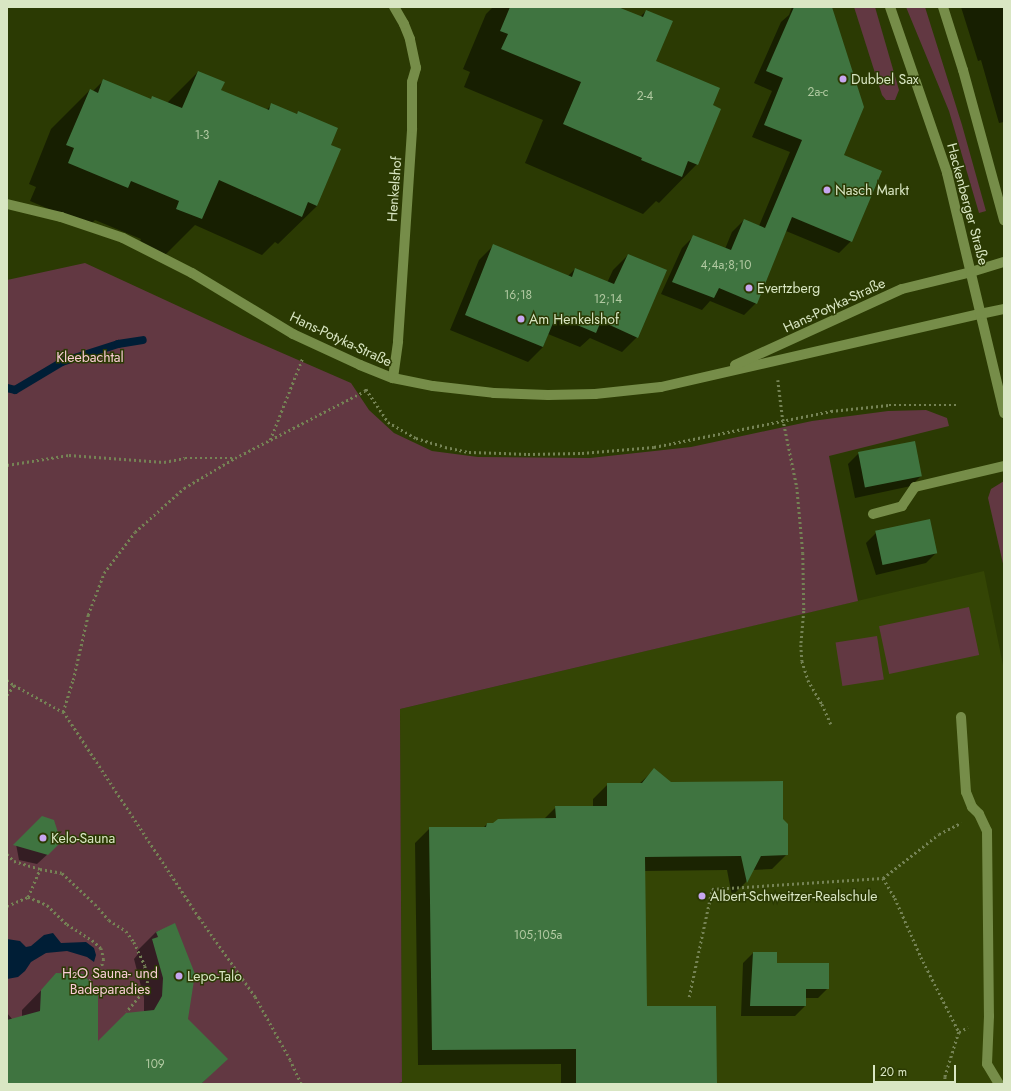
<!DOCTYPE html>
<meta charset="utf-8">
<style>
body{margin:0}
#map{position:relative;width:1011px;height:1091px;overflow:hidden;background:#2b3a03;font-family:Jost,sans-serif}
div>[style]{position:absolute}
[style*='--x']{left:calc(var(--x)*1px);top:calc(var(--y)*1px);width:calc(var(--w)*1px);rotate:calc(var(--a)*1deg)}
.built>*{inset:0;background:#344505}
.green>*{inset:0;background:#623842;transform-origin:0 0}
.water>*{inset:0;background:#001e36}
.shadow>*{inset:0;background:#0007}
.stream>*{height:8px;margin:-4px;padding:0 4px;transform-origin:4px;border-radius:4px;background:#001e36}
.building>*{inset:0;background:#3f7440;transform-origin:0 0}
.path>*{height:2.5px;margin-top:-1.25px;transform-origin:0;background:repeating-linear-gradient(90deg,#758355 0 2px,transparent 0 5px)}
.service>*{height:10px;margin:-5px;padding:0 5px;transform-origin:5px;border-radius:5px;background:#768d49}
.minor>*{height:10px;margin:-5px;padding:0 5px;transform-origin:5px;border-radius:5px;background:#768d49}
.tertiary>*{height:10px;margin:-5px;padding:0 5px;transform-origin:5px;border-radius:5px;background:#768d49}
.dots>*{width:11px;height:11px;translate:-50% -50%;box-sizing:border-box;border:2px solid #2b3a03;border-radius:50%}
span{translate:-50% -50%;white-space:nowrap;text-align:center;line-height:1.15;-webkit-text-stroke:3px #2b3a03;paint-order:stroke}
.number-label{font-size:12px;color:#b2caa2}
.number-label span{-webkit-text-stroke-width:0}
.poi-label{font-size:14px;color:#d9e6c3}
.left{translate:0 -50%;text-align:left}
.street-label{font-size:14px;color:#d9e6c3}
.park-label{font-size:14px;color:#fbcdd7}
.frame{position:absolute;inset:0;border:8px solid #d9e6c3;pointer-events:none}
.scale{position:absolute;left:873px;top:1065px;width:83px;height:18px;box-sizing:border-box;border:2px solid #d9e6c3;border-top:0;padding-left:5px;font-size:12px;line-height:14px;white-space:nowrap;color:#d9e6c3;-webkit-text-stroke:3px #2b3a03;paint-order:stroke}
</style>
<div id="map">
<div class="built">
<i style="clip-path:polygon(984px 571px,1004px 670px,1004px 1084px,396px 1084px,402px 1082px,400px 709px)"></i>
</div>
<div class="green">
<i style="clip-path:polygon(854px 7px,875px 7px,899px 90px,895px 100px,886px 100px,882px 95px)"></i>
<i style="clip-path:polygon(906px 7px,925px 7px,962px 125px,986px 211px,979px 213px,949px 111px)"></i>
<i style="clip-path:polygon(85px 263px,243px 336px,351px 383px,369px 410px,394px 433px,432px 451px,478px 457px,590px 458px,691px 447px,812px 421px,888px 411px,926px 410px,947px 418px,949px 426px,829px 456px,858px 601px,400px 709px,402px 1082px,396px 1084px,7px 1084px,7px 280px)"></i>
<i style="clip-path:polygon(1004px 481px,1004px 568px,988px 498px,991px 489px)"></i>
<i style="left:969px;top:607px;width:49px;height:92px;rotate:78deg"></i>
<i style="left:877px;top:636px;width:44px;height:42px;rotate:81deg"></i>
</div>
<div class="water">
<i style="clip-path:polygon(53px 933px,61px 943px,86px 942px,94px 948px,96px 955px,94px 962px,87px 957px,67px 951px,46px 953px,31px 962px,25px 971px,18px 977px,7px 979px,7px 939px,20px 941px,26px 947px,31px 946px,44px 935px)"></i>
</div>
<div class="shadow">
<i style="clip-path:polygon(493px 7px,616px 7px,640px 17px,646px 11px,655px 62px,712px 106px,697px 164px,659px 203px,656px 201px,643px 214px,525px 163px,543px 120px,464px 87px,470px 72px,463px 69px,486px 14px)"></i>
<i style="clip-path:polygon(792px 7px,831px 7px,851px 241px,839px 253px,786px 231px,756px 303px,744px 315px,710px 301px,702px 310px,661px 294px,682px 248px,694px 236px,725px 249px,732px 232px,744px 220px,759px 226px,790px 152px,752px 137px,772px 91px,754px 83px,781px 22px,789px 15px)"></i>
<i style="clip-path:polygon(961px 7px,1004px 7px,1004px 122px,999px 123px,981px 60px,978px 61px)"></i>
<i style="clip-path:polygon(198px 72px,220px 90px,266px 110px,272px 105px,296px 115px,298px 112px,329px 146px,317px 206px,278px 244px,275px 242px,262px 255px,195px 225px,163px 257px,138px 247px,141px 239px,95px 220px,89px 226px,30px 201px,36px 187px,29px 184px,51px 129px,90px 90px,92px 92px,104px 80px,150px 100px,153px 97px,167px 103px)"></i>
<i style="clip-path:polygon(494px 245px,568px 276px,575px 269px,607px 283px,613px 270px,628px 255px,637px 337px,622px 352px,590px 338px,580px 347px,548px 334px,543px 347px,528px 362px,450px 330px,479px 260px)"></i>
<i style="clip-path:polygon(858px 454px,921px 476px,911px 486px,855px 498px,848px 464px)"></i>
<i style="clip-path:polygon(876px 533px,936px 553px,926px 563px,876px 575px,866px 543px)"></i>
<i style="clip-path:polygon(654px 770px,671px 783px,782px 819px,787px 854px,772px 869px,752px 870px,746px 882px,732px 896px,727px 870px,644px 871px,646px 1007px,716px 1084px,561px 1084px,561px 1064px,418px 1065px,415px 843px,430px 828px,483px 828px,487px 824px,544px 819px,556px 807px,593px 807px,593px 799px,608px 784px,639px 784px)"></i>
<i style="clip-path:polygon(16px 844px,50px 852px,37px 864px,19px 860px)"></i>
<i style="clip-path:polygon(174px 925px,187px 1020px,226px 1059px,201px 1084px,7px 1084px,7px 1013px,13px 1020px,22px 1017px,22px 1010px,57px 974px,97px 1043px,144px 1012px,144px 998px,134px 959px,138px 954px,137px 951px,156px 932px)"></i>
<i style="clip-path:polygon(753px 953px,776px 964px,828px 988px,818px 998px,805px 998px,805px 1006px,795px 1016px,741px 1016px,743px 963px)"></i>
</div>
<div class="stream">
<i style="--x:7;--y:388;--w:8;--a:14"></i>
<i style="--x:15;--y:390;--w:55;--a:-30.8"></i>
<i style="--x:62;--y:362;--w:59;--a:-17.8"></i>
<i style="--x:118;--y:344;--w:25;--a:-9"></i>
</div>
<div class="building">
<i style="clip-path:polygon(510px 7px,618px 7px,643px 17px,646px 10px,673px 21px,656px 61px,720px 88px,713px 105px,721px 109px,698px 165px,688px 161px,682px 177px,641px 160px,642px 158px,563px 124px,581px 82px,501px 49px,508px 34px,500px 31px)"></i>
<i style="clip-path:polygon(794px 7px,832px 7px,864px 107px,844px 155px,882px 171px,852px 242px,792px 217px,757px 304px,719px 288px,714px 298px,672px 282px,693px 235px,731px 250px,744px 219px,765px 228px,802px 140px,764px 125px,783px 78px,766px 71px)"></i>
<i style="clip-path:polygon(198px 71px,225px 82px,221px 90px,269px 110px,271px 103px,297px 114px,298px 111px,338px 128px,331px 145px,341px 149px,317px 206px,308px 202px,302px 217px,219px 180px,202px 219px,176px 209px,179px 201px,131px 181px,128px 188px,68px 163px,74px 148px,66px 145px,90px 89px,98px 93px,103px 79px,151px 99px,152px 96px,182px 108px)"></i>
<i style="clip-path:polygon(493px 244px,572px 277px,575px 268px,614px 284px,628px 254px,667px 270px,638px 338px,601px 321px,596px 333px,556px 316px,543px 347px,465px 315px)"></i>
<i style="left:915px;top:441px;width:36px;height:58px;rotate:79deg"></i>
<i style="left:930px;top:519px;width:35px;height:56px;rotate:78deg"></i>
<i style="clip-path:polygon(654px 768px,671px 782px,783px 781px,783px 819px,788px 824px,788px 855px,761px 856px,747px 883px,741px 856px,645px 857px,647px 1006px,716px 1006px,717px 1084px,576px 1084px,576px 1049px,432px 1050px,429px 827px,486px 827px,487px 823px,493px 823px,498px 819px,556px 818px,555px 806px,607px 806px,607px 783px,642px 783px)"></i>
<i style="clip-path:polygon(42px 816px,54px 820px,61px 842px,48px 855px,13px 845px)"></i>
<i style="clip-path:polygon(175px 923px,195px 974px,188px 1019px,228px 1059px,201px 1084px,7px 1084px,7px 1020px,40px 1011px,41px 990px,56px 973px,83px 974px,98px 991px,98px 1041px,126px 1013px,154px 1010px,162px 996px,163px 978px,152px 939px,158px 937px,156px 932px)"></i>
<i style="clip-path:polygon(753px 952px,777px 952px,777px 963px,829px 963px,829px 989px,806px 989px,806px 1006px,750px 1006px)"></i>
</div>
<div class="path">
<i style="--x:778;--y:380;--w:39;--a:83"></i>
<i style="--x:783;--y:419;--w:69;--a:78.4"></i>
<i style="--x:797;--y:487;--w:66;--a:84.8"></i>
<i style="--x:803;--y:553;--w:58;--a:89"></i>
<i style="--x:804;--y:611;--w:34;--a:95"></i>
<i style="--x:801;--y:645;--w:16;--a:86"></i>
<i style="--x:802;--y:661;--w:20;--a:72"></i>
<i style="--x:808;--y:680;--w:28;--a:60"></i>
<i style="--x:822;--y:704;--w:22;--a:66"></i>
<i style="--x:366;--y:389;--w:40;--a:56"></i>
<i style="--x:388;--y:422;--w:32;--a:30"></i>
<i style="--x:416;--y:438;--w:30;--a:17"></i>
<i style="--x:445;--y:447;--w:25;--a:12"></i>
<i style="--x:469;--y:452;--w:59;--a:1.9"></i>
<i style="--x:528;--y:454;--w:54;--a:-1.1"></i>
<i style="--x:582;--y:453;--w:72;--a:-4.8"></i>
<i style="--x:654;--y:447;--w:181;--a:-11.5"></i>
<i style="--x:831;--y:411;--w:58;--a:-5.9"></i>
<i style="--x:889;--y:405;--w:68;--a:0"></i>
<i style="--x:270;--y:440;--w:87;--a:-68.4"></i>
<i style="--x:7;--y:465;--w:63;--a:-9.2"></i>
<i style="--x:69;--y:455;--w:95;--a:4.2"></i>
<i style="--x:164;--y:462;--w:21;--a:-11"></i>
<i style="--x:185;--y:458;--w:49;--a:0"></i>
<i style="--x:7;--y:680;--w:9;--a:36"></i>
<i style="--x:7;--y:695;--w:12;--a:-55"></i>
<i style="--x:14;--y:685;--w:56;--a:28.9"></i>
<i style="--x:7;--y:854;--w:10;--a:45"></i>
<i style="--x:14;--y:861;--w:27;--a:17"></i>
<i style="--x:40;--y:869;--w:22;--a:10"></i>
<i style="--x:62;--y:873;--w:45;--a:43.2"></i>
<i style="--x:95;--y:904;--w:21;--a:49"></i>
<i style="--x:109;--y:920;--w:20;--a:33"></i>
<i style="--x:126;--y:931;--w:14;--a:54"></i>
<i style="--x:134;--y:942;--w:26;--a:65"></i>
<i style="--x:145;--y:966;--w:15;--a:79"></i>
<i style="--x:148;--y:981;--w:8;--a:104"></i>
<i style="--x:146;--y:989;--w:30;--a:130"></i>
<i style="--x:883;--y:878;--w:71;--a:-38.2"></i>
<i style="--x:939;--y:834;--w:25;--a:-27"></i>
<i style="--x:28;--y:897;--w:30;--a:-67"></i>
<i style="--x:7;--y:906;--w:23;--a:-23"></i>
<i style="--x:28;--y:897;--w:11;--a:22"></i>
<i style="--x:38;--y:901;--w:10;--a:24"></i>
<i style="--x:47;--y:905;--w:28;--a:44"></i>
<i style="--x:67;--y:924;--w:30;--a:33"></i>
<i style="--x:92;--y:940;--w:12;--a:42"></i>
<i style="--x:101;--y:948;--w:11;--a:75"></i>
<i style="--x:104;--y:959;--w:10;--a:107"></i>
<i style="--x:101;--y:969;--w:16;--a:133"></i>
<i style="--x:689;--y:997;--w:110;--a:-78"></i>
<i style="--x:712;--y:889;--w:171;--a:-3.7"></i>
<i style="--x:883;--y:878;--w:23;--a:59"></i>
<i style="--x:895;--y:898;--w:64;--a:66.2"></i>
<i style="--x:921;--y:957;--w:84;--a:63.1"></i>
<i style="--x:959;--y:1032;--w:47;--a:107.3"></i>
<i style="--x:945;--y:1077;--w:7;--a:82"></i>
<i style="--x:959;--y:1032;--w:10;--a:-29"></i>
<i style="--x:301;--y:1084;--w:26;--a:-115"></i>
<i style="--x:290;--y:1060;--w:72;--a:-119.1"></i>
<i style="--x:255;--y:997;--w:97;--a:-125.3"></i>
<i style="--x:199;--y:918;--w:247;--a:-123.4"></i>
<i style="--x:63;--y:712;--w:34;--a:-73"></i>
<i style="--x:73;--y:680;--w:67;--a:-77"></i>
<i style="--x:88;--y:615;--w:45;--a:-69.1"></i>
<i style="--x:104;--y:573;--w:51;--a:-52.9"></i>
<i style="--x:135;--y:532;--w:66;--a:-41.9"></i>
<i style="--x:184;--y:488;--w:59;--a:-30.5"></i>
<i style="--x:235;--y:458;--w:146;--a:-27.3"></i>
<i style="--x:365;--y:391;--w:4;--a:-63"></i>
</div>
<div class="service">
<i style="--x:873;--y:514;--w:30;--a:-15"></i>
<i style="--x:902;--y:506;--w:23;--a:-56"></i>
<i style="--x:915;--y:487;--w:91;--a:-13.3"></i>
<i style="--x:961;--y:717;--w:75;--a:86.2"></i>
<i style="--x:966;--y:792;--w:16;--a:68"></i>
<i style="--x:972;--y:807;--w:10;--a:45"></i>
<i style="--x:979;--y:814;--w:19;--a:65"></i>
<i style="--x:987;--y:831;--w:185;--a:89.4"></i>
<i style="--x:989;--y:1016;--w:48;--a:92.4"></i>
<i style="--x:987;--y:1064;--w:23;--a:59"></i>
</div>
<div class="minor">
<i style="--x:7;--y:204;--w:56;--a:13.5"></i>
<i style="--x:61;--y:217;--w:65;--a:18.7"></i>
<i style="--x:123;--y:238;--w:77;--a:26.9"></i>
<i style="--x:192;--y:273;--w:118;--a:31.1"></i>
<i style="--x:293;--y:334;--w:74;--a:24.8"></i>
<i style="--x:360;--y:365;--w:35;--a:22"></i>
<i style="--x:393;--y:378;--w:41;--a:11.3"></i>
<i style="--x:433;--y:386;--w:61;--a:6.5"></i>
<i style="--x:494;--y:393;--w:54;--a:2.1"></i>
<i style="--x:548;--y:395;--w:47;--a:-1.2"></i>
<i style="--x:595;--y:394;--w:66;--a:-6.1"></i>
<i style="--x:661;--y:387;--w:327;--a:-12.9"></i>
<i style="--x:735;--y:365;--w:183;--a:-24.5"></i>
<i style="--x:902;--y:289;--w:71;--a:-13.8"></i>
<i style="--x:393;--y:378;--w:37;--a:-82"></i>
<i style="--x:398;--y:341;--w:213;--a:-86.2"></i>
<i style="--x:412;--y:128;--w:46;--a:-90"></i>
<i style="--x:412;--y:82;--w:15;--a:-74"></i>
<i style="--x:416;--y:68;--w:30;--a:-102"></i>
<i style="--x:410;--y:39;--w:16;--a:-112"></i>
<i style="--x:404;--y:24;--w:20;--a:-120"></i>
</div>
<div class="tertiary">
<i style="--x:890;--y:7;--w:176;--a:71"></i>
<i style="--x:947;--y:173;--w:247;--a:76.6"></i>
<i style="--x:943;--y:7;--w:66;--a:72.4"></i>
<i style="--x:963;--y:70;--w:156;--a:74.7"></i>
<i style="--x:971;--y:272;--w:34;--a:-17"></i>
<i style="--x:980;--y:314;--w:25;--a:-12"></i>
</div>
<div class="dots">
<i style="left:843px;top:79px;background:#c7a6f0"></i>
<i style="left:827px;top:190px;background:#c7a6f0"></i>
<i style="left:749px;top:288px;background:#c7a6f0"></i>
<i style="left:521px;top:319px;background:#c7a6f0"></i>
<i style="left:43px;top:838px;background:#c7a6f0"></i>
<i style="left:702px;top:896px;background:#c7a6f0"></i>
<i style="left:179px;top:976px;background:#c7a6f0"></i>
</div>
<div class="number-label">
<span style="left:818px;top:93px">2a-c</span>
<span style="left:645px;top:97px">2-4</span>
<span style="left:202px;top:136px">1-3</span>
<span style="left:726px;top:266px">4;4a;8;10</span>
<span style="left:518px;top:296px">16;18</span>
<span style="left:608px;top:300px">12;14</span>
<span style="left:538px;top:936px">105;105a</span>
<span style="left:155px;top:1065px">109</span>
</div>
<div class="poi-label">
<span class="left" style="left:851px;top:79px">Dubbel Sax</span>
<span class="left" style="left:835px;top:190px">Nasch Markt</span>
<span class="left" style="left:757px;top:288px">Evertzberg</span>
<span class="left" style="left:529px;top:319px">Am Henkelshof</span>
<span class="left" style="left:51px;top:838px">Kelo-Sauna</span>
<span class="left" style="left:710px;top:896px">Albert-Schweitzer-Realschule</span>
<span class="left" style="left:187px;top:976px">Lepo-Talo</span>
</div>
<div class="street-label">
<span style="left:394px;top:189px;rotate:-86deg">Henkelshof</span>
<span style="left:968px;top:204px;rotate:75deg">Hackenberger Straße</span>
<span style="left:834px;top:305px;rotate:-25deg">Hans-Potyka-Straße</span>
<span style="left:341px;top:339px;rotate:25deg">Hans-Potyka-Straße</span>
</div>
<div class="park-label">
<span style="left:90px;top:357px">Kleebachtal</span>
<span style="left:110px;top:981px">H₂O Sauna- und<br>Badeparadies</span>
</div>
<div class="frame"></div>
<div class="scale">20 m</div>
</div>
